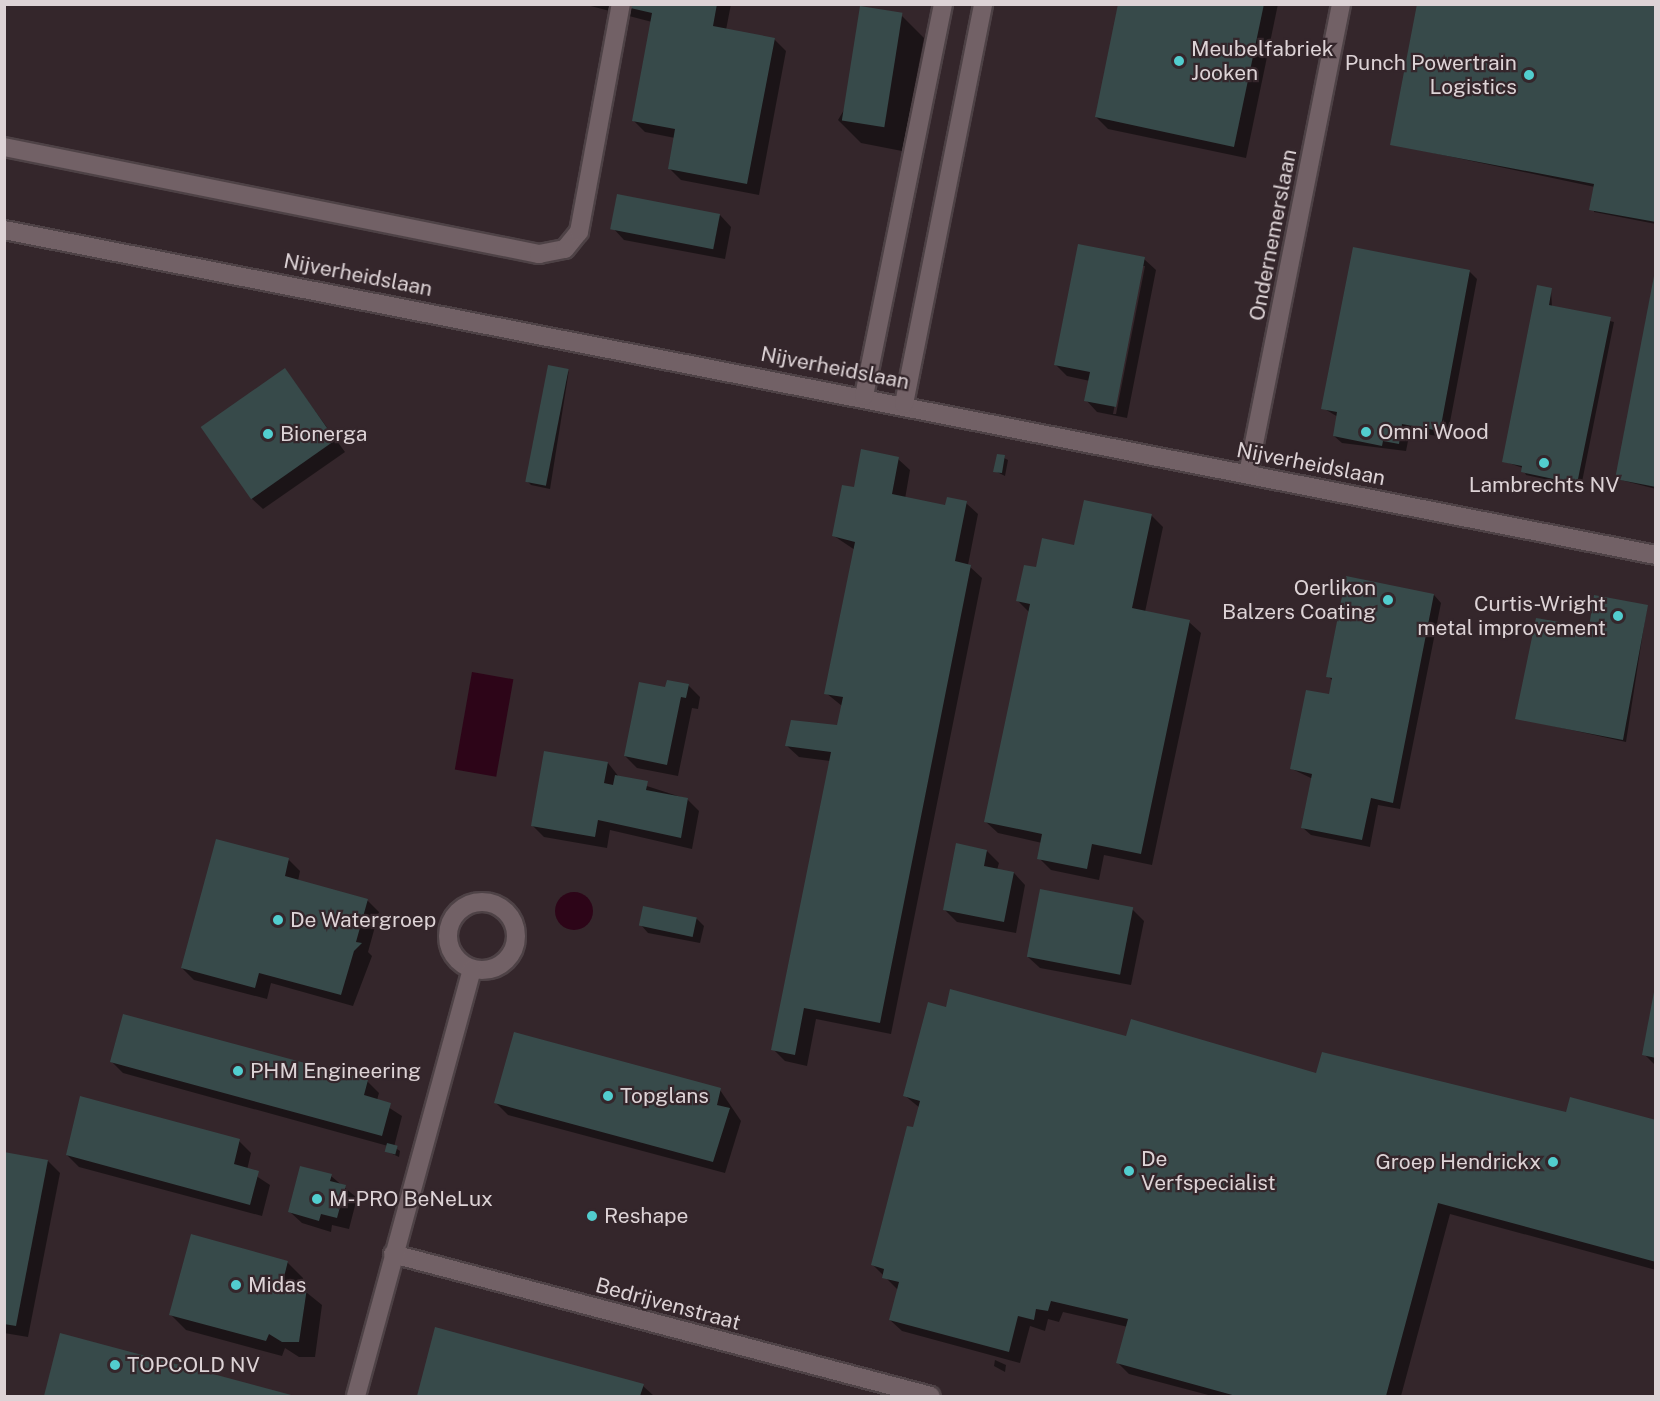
<!DOCTYPE html>
<style>
body{margin:0}
#map{position:relative;width:1660px;height:1401px;overflow:hidden;background:#34262b;font-family:"Public Sans",sans-serif}
div>[style]{position:absolute}
[style*='--x']{left:calc(var(--x)*1px);top:calc(var(--y)*1px);width:calc(var(--w)*1px);rotate:calc(var(--a)*1deg)}
.water>*{inset:0;background:#2d0518;transform-origin:0 0}
.round{border-radius:50%}
.shadow>*{inset:0;background:#0007}
.building>*{inset:0;background:#374a4a;transform-origin:0 0}
.roads{filter:drop-shadow(2px 0 #4e4246) drop-shadow(-2px 0 #4e4246) drop-shadow(0 2px #4e4246) drop-shadow(0 -2px #4e4246)}
.minor>*{height:18px;margin:-9px;padding:0 9px;transform-origin:9px;border-radius:9px;background:#726166}
.minor>.ring{margin:-9px;padding:0;box-sizing:content-box;background:none;border:18px solid #726166;border-radius:50%}
.dots>*{width:16px;height:16px;translate:-50% -50%;box-sizing:border-box;border:3px solid #34262b;border-radius:50%}
span{translate:-50% -50%;white-space:nowrap;text-align:center;line-height:1.15;-webkit-text-stroke:4.5px #34262b;paint-order:stroke}
.poi-label{font-size:21px;color:#ddd3d6}
.left{translate:0 -50%;text-align:left}
.right{translate:-100% -50%;text-align:right}
.street-label{font-size:21px;color:#ddd3d6}
.frame{position:absolute;inset:0;border:6px solid #ddd3d6;pointer-events:none}
</style>
<div id="map">
<div class="water">
<i style="left:472px;top:672px;width:42px;height:99px;rotate:10deg"></i>
<i class="round" style="left:555px;top:892px;width:38px;height:38px"></i>
</div>
<div class="shadow">
<i style="clip-path:polygon(583px 4px,731px 4px,726px 30px,774px 39px,786px 51px,759px 195px,681px 180px,669px 168px,675px 138px,645px 132px,633px 120px,652px 22px)"></i>
<i style="clip-path:polygon(1120px 4px,1278px 4px,1246px 158px,1108px 129px,1096px 117px)"></i>
<i style="clip-path:polygon(1656px 4px,1656px 224px,1594px 212px,1595px 187px,1391px 144px)"></i>
<i style="clip-path:polygon(901px 15px,924px 38px,902px 151px,861px 143px,838px 120px)"></i>
<i style="clip-path:polygon(720px 215px,731px 227px,725px 259px,624px 240px,613px 228px)"></i>
<i style="clip-path:polygon(1354px 249px,1470px 272px,1477px 279px,1447px 438px,1410px 431px,1406px 451px,1342px 443px,1334px 436px,1338px 417px,1323px 408px)"></i>
<i style="clip-path:polygon(evenodd,1144px 259px,1156px 270px,1127px 418px,1097px 412px,1086px 400px,1090px 381px,1067px 376px,1055px 364px,1144px 259px,1142px 266px,1145px 266px,1116px 414px,1113px 414px,1142px 266px)"></i>
<i style="clip-path:polygon(1656px 278px,1656px 489px,1617px 479px)"></i>
<i style="clip-path:polygon(1551px 290px,1552px 307px,1614px 322px,1581px 487px,1526px 475px,1523px 468px,1503px 461px)"></i>
<i style="clip-path:polygon(285px 370px,345px 452px,263px 509px,251px 498px)"></i>
<i style="clip-path:polygon(569px 370px,550px 489px,531px 485px,528px 482px)"></i>
<i style="clip-path:polygon(998px 455px,1008px 460px,1005px 476px,995px 471px)"></i>
<i style="clip-path:polygon(898px 459px,910px 470px,905px 499px,946px 507px,966px 503px,978px 514px,968px 565px,982px 578px,891px 1034px,816px 1019px,807px 1066px,785px 1061px,773px 1049px,830px 761px,799px 757px,787px 746px,838px 726px,842px 706px,826px 693px,855px 550px,834px 536px,855px 489px)"></i>
<i style="clip-path:polygon(1151px 515px,1163px 527px,1145px 612px,1189px 622px,1201px 633px,1152px 865px,1104px 855px,1099px 880px,1051px 870px,1039px 858px,1042px 843px,998px 833px,986px 822px,1030px 613px,1018px 601px,1037px 569px,1075px 546px)"></i>
<i style="clip-path:polygon(1434px 595px,1441px 603px,1400px 809px,1378px 805px,1370px 847px,1311px 835px,1303px 828px,1313px 779px,1292px 769px,1330px 696px,1333px 681px,1328px 676px)"></i>
<i style="clip-path:polygon(1647px 606px,1626px 742px,1517px 718px)"></i>
<i style="clip-path:polygon(688px 685px,700px 697px,698px 709px,692px 708px,678px 776px,637px 768px,625px 756px,666px 689px)"></i>
<i style="clip-path:polygon(608px 763px,619px 777px,687px 799px,699px 811px,692px 849px,610px 830px,607px 848px,544px 837px,532px 825px)"></i>
<i style="clip-path:polygon(987px 851px,999px 863px,997px 870px,1014px 873px,1025px 885px,1016px 933px,957px 922px,945px 910px)"></i>
<i style="clip-path:polygon(289px 860px,300px 871px,298px 881px,368px 901px,379px 912px,368px 952px,372px 956px,353px 1006px,271px 983px,267px 999px,194px 980px,182px 968px)"></i>
<i style="clip-path:polygon(1132px 909px,1144px 921px,1131px 985px,1040px 968px,1028px 957px)"></i>
<i style="clip-path:polygon(696px 918px,704px 926px,700px 943px,648px 933px,641px 925px)"></i>
<i style="clip-path:polygon(1656px 995px,1656px 1066px,1644px 1054px)"></i>
<i style="clip-path:polygon(948px 1009px,1317px 1075px,1567px 1114px,1656px 1122px,1656px 1270px,1450px 1214px,1401px 1396px,1212px 1396px,1129px 1374px,1117px 1362px,1128px 1327px,1063px 1312px,1059px 1322px,1048px 1319px,1045px 1331px,1030px 1326px,1020px 1363px,902px 1331px,890px 1320px,898px 1290px,873px 1265px,920px 1108px,904px 1095px)"></i>
<i style="clip-path:polygon(111px 1061px,367px 1081px,379px 1093px,377px 1100px,402px 1116px,394px 1147px,400px 1151px,399px 1157px,386px 1151px,388px 1146px,123px 1073px)"></i>
<i style="clip-path:polygon(720px 1090px,741px 1121px,725px 1173px,508px 1115px,496px 1103px)"></i>
<i style="clip-path:polygon(239px 1141px,251px 1153px,247px 1170px,270px 1185px,262px 1216px,79px 1167px,67px 1155px)"></i>
<i style="clip-path:polygon(4px 1153px,48px 1161px,60px 1173px,28px 1337px,4px 1333px)"></i>
<i style="clip-path:polygon(331px 1176px,357px 1198px,349px 1229px,332px 1225px,331px 1232px,302px 1223px,290px 1212px)"></i>
<i style="clip-path:polygon(287px 1262px,303px 1278px,301px 1288px,322px 1305px,315px 1357px,299px 1357px,285px 1348px,282px 1356px,186px 1330px,170px 1314px)"></i>
<i style="clip-path:polygon(436px 1329px,643px 1386px,654px 1396px,418px 1396px)"></i>
<i style="clip-path:polygon(61px 1335px,292px 1396px,45px 1396px)"></i>
<i style="clip-path:polygon(995px 1360px,1006px 1365px,1005px 1372px,994px 1366px)"></i>
</div>
<div class="building">
<i style="clip-path:polygon(613px 4px,717px 4px,713px 26px,775px 38px,747px 184px,668px 169px,675px 129px,632px 121px,652px 13px)"></i>
<i style="clip-path:polygon(1118px 4px,1264px 4px,1234px 147px,1095px 117px)"></i>
<i style="clip-path:polygon(1417px 4px,1656px 4px,1656px 222px,1589px 210px,1594px 184px,1390px 145px)"></i>
<i style="left:860px;top:6px;width:43px;height:116px;rotate:9deg"></i>
<i style="left:617px;top:194px;width:105px;height:36px;rotate:11deg"></i>
<i style="clip-path:polygon(1078px 244px,1145px 257px,1116px 407px,1084px 401px,1090px 372px,1054px 365px)"></i>
<i style="clip-path:polygon(1353px 247px,1470px 270px,1440px 431px,1402px 424px,1399px 444px,1383px 441px,1382px 446px,1333px 436px,1337px 412px,1321px 409px)"></i>
<i style="clip-path:polygon(1654px 276px,1656px 276px,1656px 487px,1615px 479px)"></i>
<i style="clip-path:polygon(1537px 285px,1552px 288px,1549px 305px,1611px 317px,1577px 484px,1521px 472px,1522px 466px,1502px 462px)"></i>
<i style="left:548px;top:365px;width:21px;height:119px;rotate:11deg"></i>
<i style="left:285px;top:368px;width:88px;height:103px;rotate:55deg"></i>
<i style="clip-path:polygon(861px 449px,899px 457px,892px 494px,945px 505px,947px 497px,967px 501px,955px 561px,971px 565px,880px 1023px,804px 1008px,795px 1055px,771px 1050px,831px 752px,785px 746px,791px 720px,837px 725px,843px 697px,824px 694px,855px 542px,832px 536px,842px 485px,854px 487px)"></i>
<i style="clip-path:polygon(997px 454px,1005px 455px,1002px 473px,993px 472px)"></i>
<i style="clip-path:polygon(1084px 500px,1152px 514px,1132px 608px,1190px 620px,1141px 854px,1092px 844px,1087px 869px,1037px 859px,1042px 834px,984px 822px,1030px 604px,1016px 601px,1024px 565px,1036px 567px,1042px 538px,1074px 545px)"></i>
<i style="clip-path:polygon(1346px 576px,1434px 594px,1393px 803px,1371px 798px,1362px 840px,1301px 828px,1312px 774px,1290px 769px,1306px 690px,1329px 694px,1332px 678px,1326px 677px)"></i>
<i style="clip-path:polygon(1594px 595px,1648px 605px,1623px 740px,1515px 719px,1536px 618px,1589px 627px)"></i>
<i style="clip-path:polygon(667px 680px,689px 684px,686px 698px,681px 697px,667px 765px,624px 756px,639px 682px,665px 687px)"></i>
<i style="clip-path:polygon(544px 751px,608px 762px,604px 783px,613px 785px,615px 775px,648px 781px,646px 790px,688px 798px,681px 838px,598px 820px,595px 837px,531px 826px)"></i>
<i style="clip-path:polygon(216px 839px,289px 858px,285px 876px,368px 899px,356px 942px,362px 943px,354px 951px,341px 995px,259px 973px,255px 988px,181px 968px)"></i>
<i style="clip-path:polygon(956px 843px,987px 850px,984px 866px,1014px 872px,1004px 922px,943px 910px)"></i>
<i style="left:1040px;top:889px;width:95px;height:69px;rotate:11deg"></i>
<i style="left:643px;top:906px;width:55px;height:20px;rotate:12deg"></i>
<i style="clip-path:polygon(950px 989px,1126px 1036px,1131px 1019px,1316px 1073px,1322px 1052px,1566px 1112px,1570px 1097px,1656px 1120px,1656px 1262px,1438px 1203px,1386px 1396px,1236px 1396px,1116px 1363px,1128px 1319px,1051px 1301px,1048px 1311px,1036px 1309px,1034px 1320px,1018px 1316px,1009px 1352px,889px 1320px,899px 1282px,882px 1278px,884px 1269px,871px 1265px,907px 1126px,913px 1127px,920px 1101px,903px 1096px,928px 1002px,946px 1007px)"></i>
<i style="clip-path:polygon(1654px 992px,1656px 992px,1656px 1058px,1642px 1055px)"></i>
<i style="clip-path:polygon(123px 1014px,368px 1080px,364px 1095px,391px 1103px,382px 1136px,110px 1062px)"></i>
<i style="clip-path:polygon(514px 1032px,721px 1088px,717px 1105px,730px 1108px,713px 1162px,494px 1103px)"></i>
<i style="clip-path:polygon(80px 1096px,240px 1139px,234px 1164px,259px 1171px,250px 1205px,66px 1155px)"></i>
<i style="left:387px;top:1143px;width:11px;height:9px;rotate:15deg"></i>
<i style="clip-path:polygon(4px 1152px,48px 1160px,16px 1326px,4px 1324px)"></i>
<i style="clip-path:polygon(300px 1166px,332px 1174px,330px 1181px,346px 1185px,337px 1218px,321px 1214px,319px 1221px,288px 1212px)"></i>
<i style="clip-path:polygon(191px 1234px,288px 1261px,283px 1281px,307px 1288px,299px 1342px,282px 1342px,269px 1334px,266px 1341px,169px 1315px)"></i>
<i style="clip-path:polygon(435px 1327px,644px 1384px,640px 1396px,417px 1396px)"></i>
<i style="clip-path:polygon(60px 1333px,295px 1396px,44px 1396px)"></i>
</div>
<div class="roads">
<div class="minor">
<i style="--x:4;--y:147;--w:546;--a:11.31"></i>
<i style="--x:539;--y:254;--w:26;--a:-11"></i>
<i style="--x:565;--y:249;--w:22;--a:-51"></i>
<i style="--x:579;--y:232;--w:232;--a:-79.6"></i>
<i style="--x:4;--y:230;--w:1684;--a:11.13"></i>
<i style="--x:864;--y:396;--w:400;--a:-78.6"></i>
<i style="--x:904;--y:404;--w:408;--a:-78.8"></i>
<i style="--x:1248;--y:474;--w:479;--a:-78.8"></i>
<i class="ring" style="left:448px;top:902px;width:50px;height:50px"></i>
<i style="--x:393;--y:1254;--w:556;--a:14.79"></i>
<i style="--x:356;--y:1396;--w:442;--a:-74.8"></i>
</div>
</div>
<div class="dots">
<i style="left:1179px;top:61px;background:#52cdce"></i>
<i style="left:1529px;top:75px;background:#52cdce"></i>
<i style="left:1366px;top:432px;background:#52cdce"></i>
<i style="left:268px;top:434px;background:#52cdce"></i>
<i style="left:1544px;top:463px;background:#52cdce"></i>
<i style="left:1388px;top:600px;background:#52cdce"></i>
<i style="left:1618px;top:616px;background:#52cdce"></i>
<i style="left:278px;top:920px;background:#52cdce"></i>
<i style="left:238px;top:1071px;background:#52cdce"></i>
<i style="left:608px;top:1096px;background:#52cdce"></i>
<i style="left:1553px;top:1162px;background:#52cdce"></i>
<i style="left:1129px;top:1171px;background:#52cdce"></i>
<i style="left:317px;top:1199px;background:#52cdce"></i>
<i style="left:592px;top:1216px;background:#52cdce"></i>
<i style="left:236px;top:1285px;background:#52cdce"></i>
<i style="left:115px;top:1365px;background:#52cdce"></i>
</div>
<div class="poi-label">
<span class="left" style="left:1191px;top:61px">Meubelfabriek<br>Jooken</span>
<span class="right" style="left:1517px;top:75px">Punch Powertrain<br>Logistics</span>
<span class="left" style="left:1378px;top:432px">Omni Wood</span>
<span class="left" style="left:280px;top:434px">Bionerga</span>
<span style="left:1544px;top:485px">Lambrechts NV</span>
<span class="right" style="left:1376px;top:600px">Oerlikon<br>Balzers Coating</span>
<span class="right" style="left:1606px;top:616px">Curtis-Wright<br>metal improvement</span>
<span class="left" style="left:290px;top:920px">De Watergroep</span>
<span class="left" style="left:250px;top:1071px">PHM Engineering</span>
<span class="left" style="left:620px;top:1096px">Topglans</span>
<span class="left" style="left:1141px;top:1171px">De<br>Verfspecialist</span>
<span class="right" style="left:1541px;top:1162px">Groep Hendrickx</span>
<span class="left" style="left:329px;top:1199px">M-PRO BeNeLux</span>
<span class="left" style="left:604px;top:1216px">Reshape</span>
<span class="left" style="left:248px;top:1285px">Midas</span>
<span class="left" style="left:127px;top:1365px">TOPCOLD NV</span>
</div>
<div class="street-label">
<span style="left:1273px;top:235px;rotate:-79deg">Ondernemerslaan</span>
<span style="left:358px;top:275px;rotate:11deg">Nijverheidslaan</span>
<span style="left:835px;top:368px;rotate:11deg">Nijverheidslaan</span>
<span style="left:1311px;top:464px;rotate:11deg">Nijverheidslaan</span>
<span style="left:668px;top:1304px;rotate:15deg">Bedrijvenstraat</span>
</div>
<div class="frame"></div>
</div>
